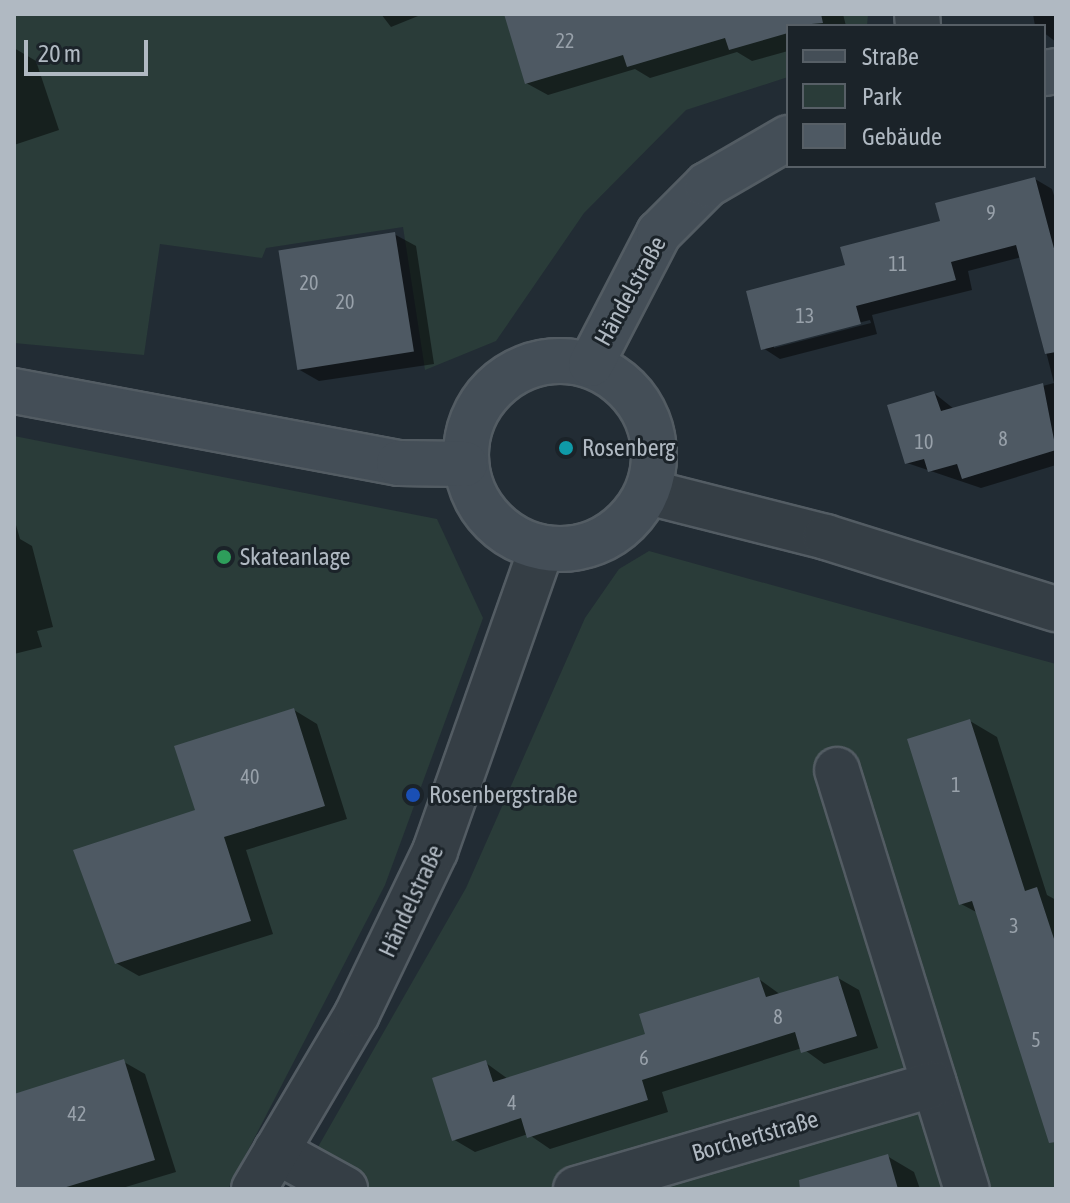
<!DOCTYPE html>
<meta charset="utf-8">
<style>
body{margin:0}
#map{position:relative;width:1070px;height:1203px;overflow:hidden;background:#222c34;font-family:"Asap Condensed",sans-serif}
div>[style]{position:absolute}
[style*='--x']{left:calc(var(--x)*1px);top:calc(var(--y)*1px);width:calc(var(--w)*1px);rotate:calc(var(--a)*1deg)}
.green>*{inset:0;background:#2a3c39}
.shadow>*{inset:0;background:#0007}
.building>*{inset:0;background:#4e5963;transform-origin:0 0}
.roads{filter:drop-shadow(2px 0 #535c63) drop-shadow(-2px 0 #535c63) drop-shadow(0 2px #535c63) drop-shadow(0 -2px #535c63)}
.street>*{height:44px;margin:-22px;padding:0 22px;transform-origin:22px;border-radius:22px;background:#353e45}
.secondary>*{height:44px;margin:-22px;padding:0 22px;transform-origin:22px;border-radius:22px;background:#444e57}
.secondary>.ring{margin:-22px;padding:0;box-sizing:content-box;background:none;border:44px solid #444e57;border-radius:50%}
.dots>*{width:22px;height:22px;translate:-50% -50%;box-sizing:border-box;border:4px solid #1b2329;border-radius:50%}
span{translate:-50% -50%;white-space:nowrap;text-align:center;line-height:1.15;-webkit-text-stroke:6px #1b2329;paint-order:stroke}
.number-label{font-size:20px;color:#98a1aa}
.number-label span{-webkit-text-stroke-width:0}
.street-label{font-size:24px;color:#b0b9c2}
.poi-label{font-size:24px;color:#b0b9c2}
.left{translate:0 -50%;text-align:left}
.frame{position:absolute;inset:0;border:16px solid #b0b9c2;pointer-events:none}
.legend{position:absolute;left:786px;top:24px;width:260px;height:144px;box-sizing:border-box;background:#1b2329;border:2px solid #575f66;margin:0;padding:10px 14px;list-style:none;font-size:24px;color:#b0b9c2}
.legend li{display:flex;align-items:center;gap:16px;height:40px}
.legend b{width:40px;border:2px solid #575f66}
.scale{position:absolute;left:24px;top:40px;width:124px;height:36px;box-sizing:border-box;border:4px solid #b0b9c2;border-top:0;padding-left:10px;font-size:24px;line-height:28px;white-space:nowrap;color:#b0b9c2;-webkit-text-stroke:6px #1b2329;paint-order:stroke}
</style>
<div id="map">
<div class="green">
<i style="clip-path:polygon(14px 14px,868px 14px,867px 26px,788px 26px,788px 77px,686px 110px,584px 213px,496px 341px,425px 370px,403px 227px,266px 248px,262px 258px,160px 244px,144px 355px,14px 343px)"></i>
<i style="clip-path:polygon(14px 436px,437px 519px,483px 618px,385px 885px,228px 1189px,14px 1189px)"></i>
<i style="clip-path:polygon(649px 551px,1056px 664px,1056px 1189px,294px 1189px,466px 888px,585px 618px,619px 569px)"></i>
</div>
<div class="shadow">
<i style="clip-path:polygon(381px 14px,423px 14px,391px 27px)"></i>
<i style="clip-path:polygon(549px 14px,843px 14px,846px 26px,788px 26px,788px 51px,752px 61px,737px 52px,650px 78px,635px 69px,548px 95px,526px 83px)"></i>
<i style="clip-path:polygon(1033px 14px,1056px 14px,1056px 42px,1035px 26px)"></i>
<i style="clip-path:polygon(14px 48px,36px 61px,59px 130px,14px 145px)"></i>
<i style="clip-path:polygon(evenodd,1035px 179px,1052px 189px,1056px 202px,1056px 465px,981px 488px,907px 463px,934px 393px,954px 409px,1054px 383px,1022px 257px,968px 271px,972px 290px,872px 315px,877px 334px,780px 359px,763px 348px,848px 266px,1035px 179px,870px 320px,871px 323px,774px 348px,774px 344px,870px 320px)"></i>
<i style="clip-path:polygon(394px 234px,416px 246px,434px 364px,319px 381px,298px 369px)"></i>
<i style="clip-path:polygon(14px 518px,20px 539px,32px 546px,53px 627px,37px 631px,42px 647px,14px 654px)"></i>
<i style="clip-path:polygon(294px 710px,317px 724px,347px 819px,246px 850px,273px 934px,139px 976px,116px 963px,197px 812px)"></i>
<i style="clip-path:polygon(970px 721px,997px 737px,1047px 895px,1056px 900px,1056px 1112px,978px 913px,961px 904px)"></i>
<i style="clip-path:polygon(838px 978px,859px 990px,878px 1048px,824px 1064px,802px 1048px,662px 1092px,668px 1112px,550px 1149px,528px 1134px,475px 1152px,453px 1139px,486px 1063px,508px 1079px,647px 1036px,759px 979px,781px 995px)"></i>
<i style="clip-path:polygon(124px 1062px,145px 1074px,176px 1172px,119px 1189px,14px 1189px,14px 1096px)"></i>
<i style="clip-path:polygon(887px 1156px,914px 1172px,920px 1189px,822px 1189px)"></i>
</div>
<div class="building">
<i style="clip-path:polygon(504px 14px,821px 14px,823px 23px,788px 26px,788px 33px,729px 50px,725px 38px,627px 67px,623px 55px,525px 84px)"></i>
<i style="clip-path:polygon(1035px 177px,1056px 256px,1056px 352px,1045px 354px,1016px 245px,951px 262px,956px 280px,856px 306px,861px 324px,761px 350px,746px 291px,845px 265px,840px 247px,940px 221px,935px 203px)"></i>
<i style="left:395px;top:232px;width:121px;height:118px;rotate:81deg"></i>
<i style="clip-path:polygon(1043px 383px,1056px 450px,962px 479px,957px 464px,928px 472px,924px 459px,905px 464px,887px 405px,934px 391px,941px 411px)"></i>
<i style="clip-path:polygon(294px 708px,325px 806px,224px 837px,251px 921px,115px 964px,73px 850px,195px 810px,174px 746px)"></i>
<i style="clip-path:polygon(970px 719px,1025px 891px,1037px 887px,1056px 945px,1056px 1142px,1049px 1143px,972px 901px,959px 905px,907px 739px)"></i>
<i style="clip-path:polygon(838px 976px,857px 1036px,801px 1053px,795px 1032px,642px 1080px,648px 1100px,527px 1138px,521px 1118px,452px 1141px,432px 1078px,486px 1060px,493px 1082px,645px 1034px,639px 1014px,759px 977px,766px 997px)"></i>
<i style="clip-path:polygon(124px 1059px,155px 1160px,60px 1189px,14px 1189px,14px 1094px)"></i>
<i style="clip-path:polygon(888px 1154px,898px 1189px,800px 1189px,799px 1180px)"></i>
</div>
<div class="roads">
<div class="street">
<i style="--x:917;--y:14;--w:12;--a:85"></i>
<i style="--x:648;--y:492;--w:184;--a:14.2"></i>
<i style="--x:826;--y:537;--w:241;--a:17.4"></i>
<i style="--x:837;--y:770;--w:439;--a:72.8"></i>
<i style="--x:276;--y:1151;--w:79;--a:28.8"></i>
<i style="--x:254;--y:1189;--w:203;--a:-59.5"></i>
<i style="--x:357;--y:1014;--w:181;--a:-64.4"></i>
<i style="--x:435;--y:851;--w:321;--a:-70.6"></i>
<i style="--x:576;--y:1189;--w:373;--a:-16.3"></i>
</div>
<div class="secondary">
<i style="--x:1044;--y:73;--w:12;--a:-9"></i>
<i class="ring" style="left:466px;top:361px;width:144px;height:144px"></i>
<i style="--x:591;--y:364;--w:148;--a:-62.6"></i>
<i style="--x:659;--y:233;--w:68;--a:-45"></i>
<i style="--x:707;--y:185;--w:94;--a:-30.1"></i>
<i style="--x:14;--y:391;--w:392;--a:10.6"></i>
<i style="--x:399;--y:463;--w:66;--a:0.9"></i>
</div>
</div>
<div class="dots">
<i style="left:566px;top:448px;background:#0f9aa8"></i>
<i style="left:224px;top:557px;background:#2e9e5b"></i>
<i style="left:413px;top:795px;background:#1a4fb4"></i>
</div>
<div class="number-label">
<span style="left:565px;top:40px">22</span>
<span style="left:991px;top:212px">9</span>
<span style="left:898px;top:263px">11</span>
<span style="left:309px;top:282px">20</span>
<span style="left:345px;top:301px">20</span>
<span style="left:805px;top:315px">13</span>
<span style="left:1003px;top:438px">8</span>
<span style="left:924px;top:441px">10</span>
<span style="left:250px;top:776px">40</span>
<span style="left:956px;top:784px">1</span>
<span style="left:1014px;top:925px">3</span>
<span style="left:778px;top:1016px">8</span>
<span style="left:1036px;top:1039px">5</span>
<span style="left:644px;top:1057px">6</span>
<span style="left:512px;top:1102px">4</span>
<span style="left:77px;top:1113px">42</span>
</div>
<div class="street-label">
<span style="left:630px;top:291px;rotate:-61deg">Händelstraße</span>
<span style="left:411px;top:901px;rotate:-65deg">Händelstraße</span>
<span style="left:755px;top:1136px;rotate:-16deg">Borchertstraße</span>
</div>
<div class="poi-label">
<span class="left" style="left:582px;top:448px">Rosenberg</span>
<span class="left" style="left:240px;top:557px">Skateanlage</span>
<span class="left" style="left:429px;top:795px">Rosenbergstraße</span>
</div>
<div class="frame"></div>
<ul class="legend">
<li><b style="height:10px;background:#444e57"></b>Straße</li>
<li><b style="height:22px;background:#2a3c39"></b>Park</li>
<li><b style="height:22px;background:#4e5963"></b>Gebäude</li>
</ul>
<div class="scale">20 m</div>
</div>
